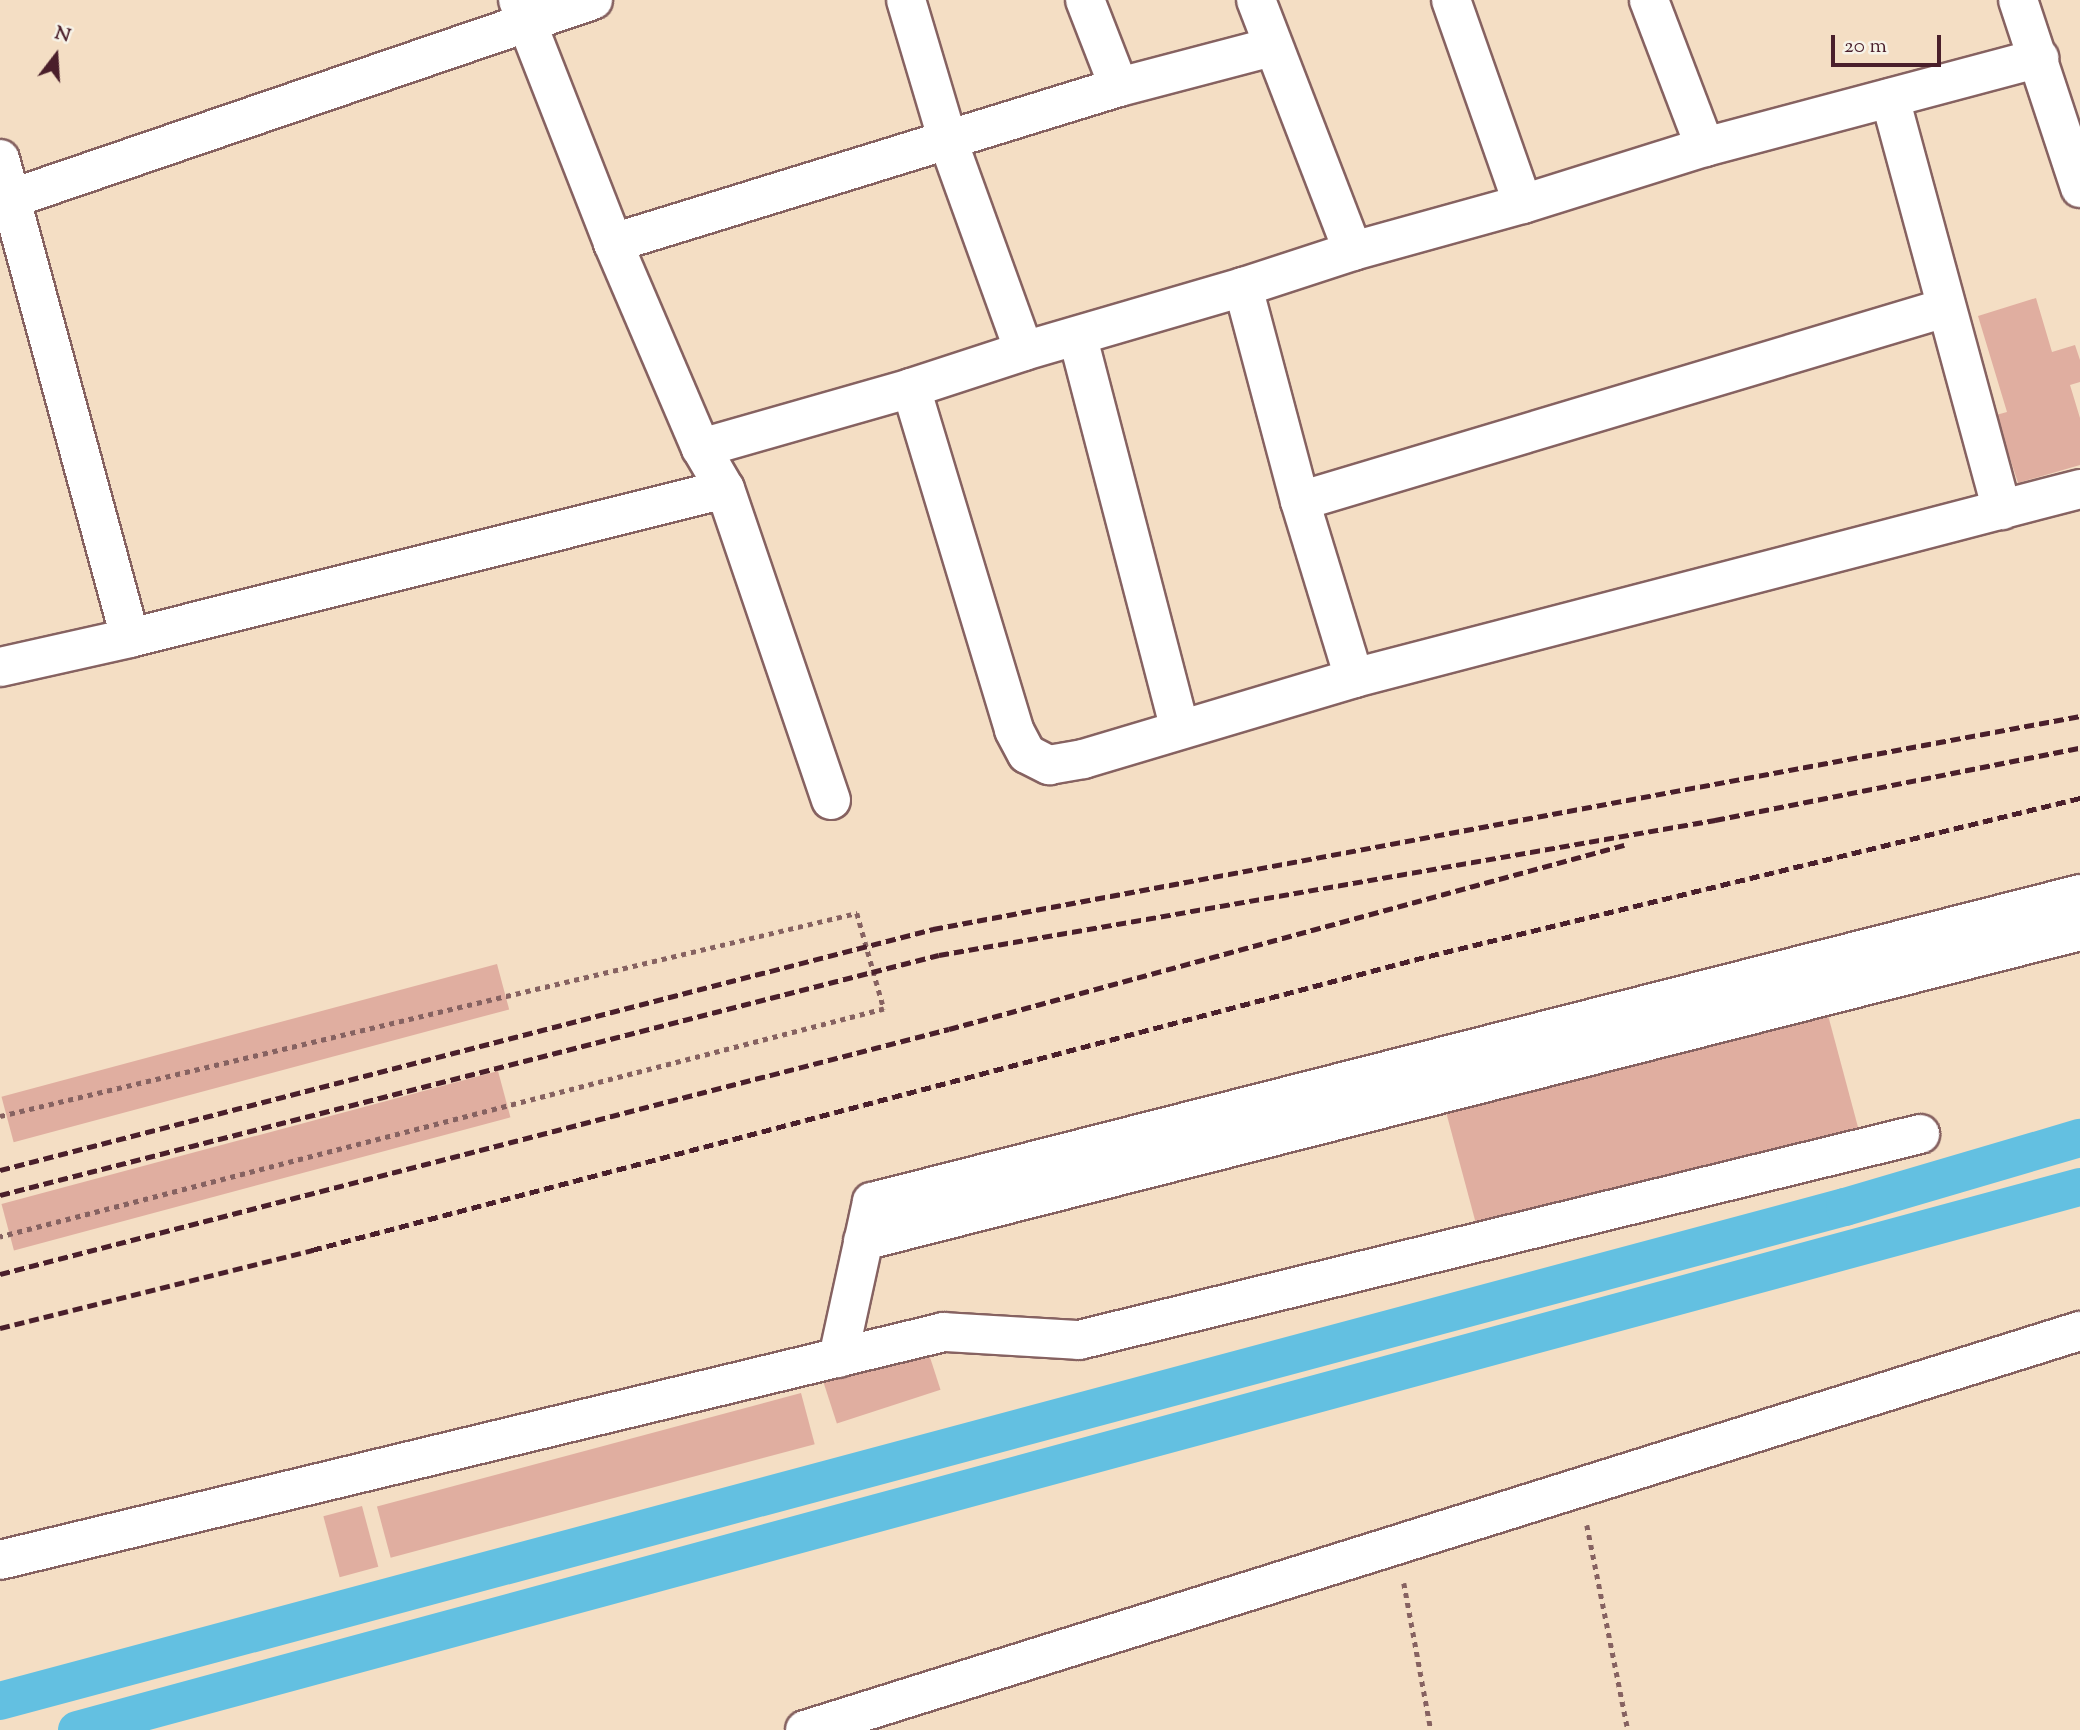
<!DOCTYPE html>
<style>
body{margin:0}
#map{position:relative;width:2080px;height:1730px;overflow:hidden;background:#f4dec4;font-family:"Sorts Mill Goudy",serif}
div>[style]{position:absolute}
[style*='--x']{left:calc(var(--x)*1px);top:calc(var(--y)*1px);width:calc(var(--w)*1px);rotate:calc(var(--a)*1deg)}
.canal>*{height:38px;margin:-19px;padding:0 19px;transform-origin:19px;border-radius:19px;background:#63c0e1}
.building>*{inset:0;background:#e0aea0;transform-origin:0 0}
.path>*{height:4.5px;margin-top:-2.25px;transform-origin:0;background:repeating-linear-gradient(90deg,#866261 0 5px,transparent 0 10px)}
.roads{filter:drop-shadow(2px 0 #866261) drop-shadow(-2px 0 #866261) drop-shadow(0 2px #866261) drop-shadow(0 -2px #866261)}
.minor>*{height:38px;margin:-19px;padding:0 19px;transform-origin:19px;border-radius:19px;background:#fff}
.rail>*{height:5px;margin-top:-2.5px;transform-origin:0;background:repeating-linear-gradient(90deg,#4a1f2b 0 10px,transparent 0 15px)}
span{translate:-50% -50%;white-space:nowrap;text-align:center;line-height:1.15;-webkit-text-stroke:5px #f7f3e8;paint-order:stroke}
.north{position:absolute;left:21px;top:21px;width:70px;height:70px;-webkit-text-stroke:5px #f7f3e8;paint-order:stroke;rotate:17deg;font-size:19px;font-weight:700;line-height:28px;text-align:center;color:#4a1f2b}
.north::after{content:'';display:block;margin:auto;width:24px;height:32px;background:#4a1f2b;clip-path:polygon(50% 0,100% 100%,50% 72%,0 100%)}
.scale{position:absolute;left:1831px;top:35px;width:110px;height:32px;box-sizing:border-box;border:4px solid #4a1f2b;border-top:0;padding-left:9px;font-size:21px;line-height:24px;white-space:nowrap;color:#4a1f2b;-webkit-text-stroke:5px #f7f3e8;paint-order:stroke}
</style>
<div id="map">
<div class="canal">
<i style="--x:0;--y:1701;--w:1910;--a:-14.99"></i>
<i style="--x:1845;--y:1207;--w:245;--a:-16.4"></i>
<i style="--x:77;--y:1730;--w:2075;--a:-15.17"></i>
</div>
<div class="building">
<i style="clip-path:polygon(2036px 298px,2052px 352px,2075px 345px,2080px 360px,2080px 382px,2070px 385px,2080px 418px,2080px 465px,2018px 483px,1996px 415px,2007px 412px,1978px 316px)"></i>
<i style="left:497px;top:964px;width:47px;height:513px;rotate:75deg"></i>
<i style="left:1825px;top:1004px;width:131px;height:394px;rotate:75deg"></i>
<i style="left:498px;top:1071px;width:48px;height:514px;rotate:75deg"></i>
<i style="left:926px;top:1345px;width:47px;height:109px;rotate:72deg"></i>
<i style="left:801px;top:1393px;width:53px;height:439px;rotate:75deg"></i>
<i style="left:362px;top:1506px;width:63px;height:40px;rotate:75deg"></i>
</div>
<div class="path">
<i style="--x:0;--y:1116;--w:881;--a:-13.33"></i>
<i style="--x:857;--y:913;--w:100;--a:74.3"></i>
<i style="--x:884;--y:1009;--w:913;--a:165.54"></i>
<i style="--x:1587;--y:1525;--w:209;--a:78.7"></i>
<i style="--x:1404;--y:1583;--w:149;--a:79.6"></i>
</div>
<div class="roads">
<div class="minor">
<i style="--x:518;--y:0;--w:261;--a:68.6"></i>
<i style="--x:613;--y:243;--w:223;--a:66.8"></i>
<i style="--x:906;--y:0;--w:147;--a:73.4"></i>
<i style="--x:948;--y:141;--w:223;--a:70.1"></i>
<i style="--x:1085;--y:0;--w:93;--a:68.7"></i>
<i style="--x:1256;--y:0;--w:269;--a:68.9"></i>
<i style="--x:1451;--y:0;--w:216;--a:70.6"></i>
<i style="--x:2018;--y:0;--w:198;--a:71.7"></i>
<i style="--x:1890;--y:98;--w:427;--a:74.8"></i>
<i style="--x:1705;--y:147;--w:346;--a:-14.9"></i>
<i style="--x:0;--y:159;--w:496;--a:74.8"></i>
<i style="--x:130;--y:638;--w:613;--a:-14.06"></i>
<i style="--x:10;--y:199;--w:616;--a:-18.85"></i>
<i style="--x:613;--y:243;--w:530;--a:-17.13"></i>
<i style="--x:1119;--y:87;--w:158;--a:-14.7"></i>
<i style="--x:1243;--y:287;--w:221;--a:75.1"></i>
<i style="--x:1300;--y:501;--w:185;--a:73"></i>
<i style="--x:1078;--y:338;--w:404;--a:75.4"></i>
<i style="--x:911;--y:388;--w:357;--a:73.2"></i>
<i style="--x:1014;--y:730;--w:27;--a:62"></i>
<i style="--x:1027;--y:754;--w:25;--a:27"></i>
<i style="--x:1049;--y:765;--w:35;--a:-10"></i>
<i style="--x:1083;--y:759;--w:283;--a:-16.6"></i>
<i style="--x:1354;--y:678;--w:750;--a:-14.59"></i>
<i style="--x:1300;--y:501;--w:673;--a:-16.66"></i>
<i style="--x:0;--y:667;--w:133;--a:-12.6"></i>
<i style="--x:831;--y:800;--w:329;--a:-108.8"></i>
<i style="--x:725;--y:489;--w:48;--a:-120.3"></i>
<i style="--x:701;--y:448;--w:218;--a:-15.9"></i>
<i style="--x:911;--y:388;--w:119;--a:-18.1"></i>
<i style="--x:1024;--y:351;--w:228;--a:-16.3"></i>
<i style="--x:1243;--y:287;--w:116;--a:-18.1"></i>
<i style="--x:1353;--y:251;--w:176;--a:-15.5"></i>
<i style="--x:1523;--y:204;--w:191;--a:-17.4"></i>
<i style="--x:1705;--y:147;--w:157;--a:-110.9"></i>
<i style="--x:863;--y:1241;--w:1256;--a:-14.29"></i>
<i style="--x:838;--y:1358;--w:160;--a:-77.7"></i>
<i style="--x:872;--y:1202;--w:1247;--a:-14.3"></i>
<i style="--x:0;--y:1560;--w:971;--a:-13.58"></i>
<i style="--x:944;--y:1332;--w:135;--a:3.4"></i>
<i style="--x:1079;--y:1340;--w:866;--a:-13.76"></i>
<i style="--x:805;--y:1730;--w:1336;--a:-17.38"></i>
</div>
</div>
<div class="rail">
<i style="--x:0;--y:1170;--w:964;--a:-14.48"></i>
<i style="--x:933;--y:929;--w:1167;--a:-10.52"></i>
<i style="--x:0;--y:1195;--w:969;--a:-14.34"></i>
<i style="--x:939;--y:955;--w:788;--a:-9.87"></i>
<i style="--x:1715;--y:820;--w:372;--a:-11.2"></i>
<i style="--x:0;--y:1274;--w:980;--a:-14.48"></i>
<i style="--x:949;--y:1029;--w:700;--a:-15.25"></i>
<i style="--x:0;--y:1328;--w:322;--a:-14"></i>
<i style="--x:312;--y:1250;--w:1155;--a:-14.75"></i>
<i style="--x:1429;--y:956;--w:670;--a:-13.64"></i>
</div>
<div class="north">N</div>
<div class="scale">20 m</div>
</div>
